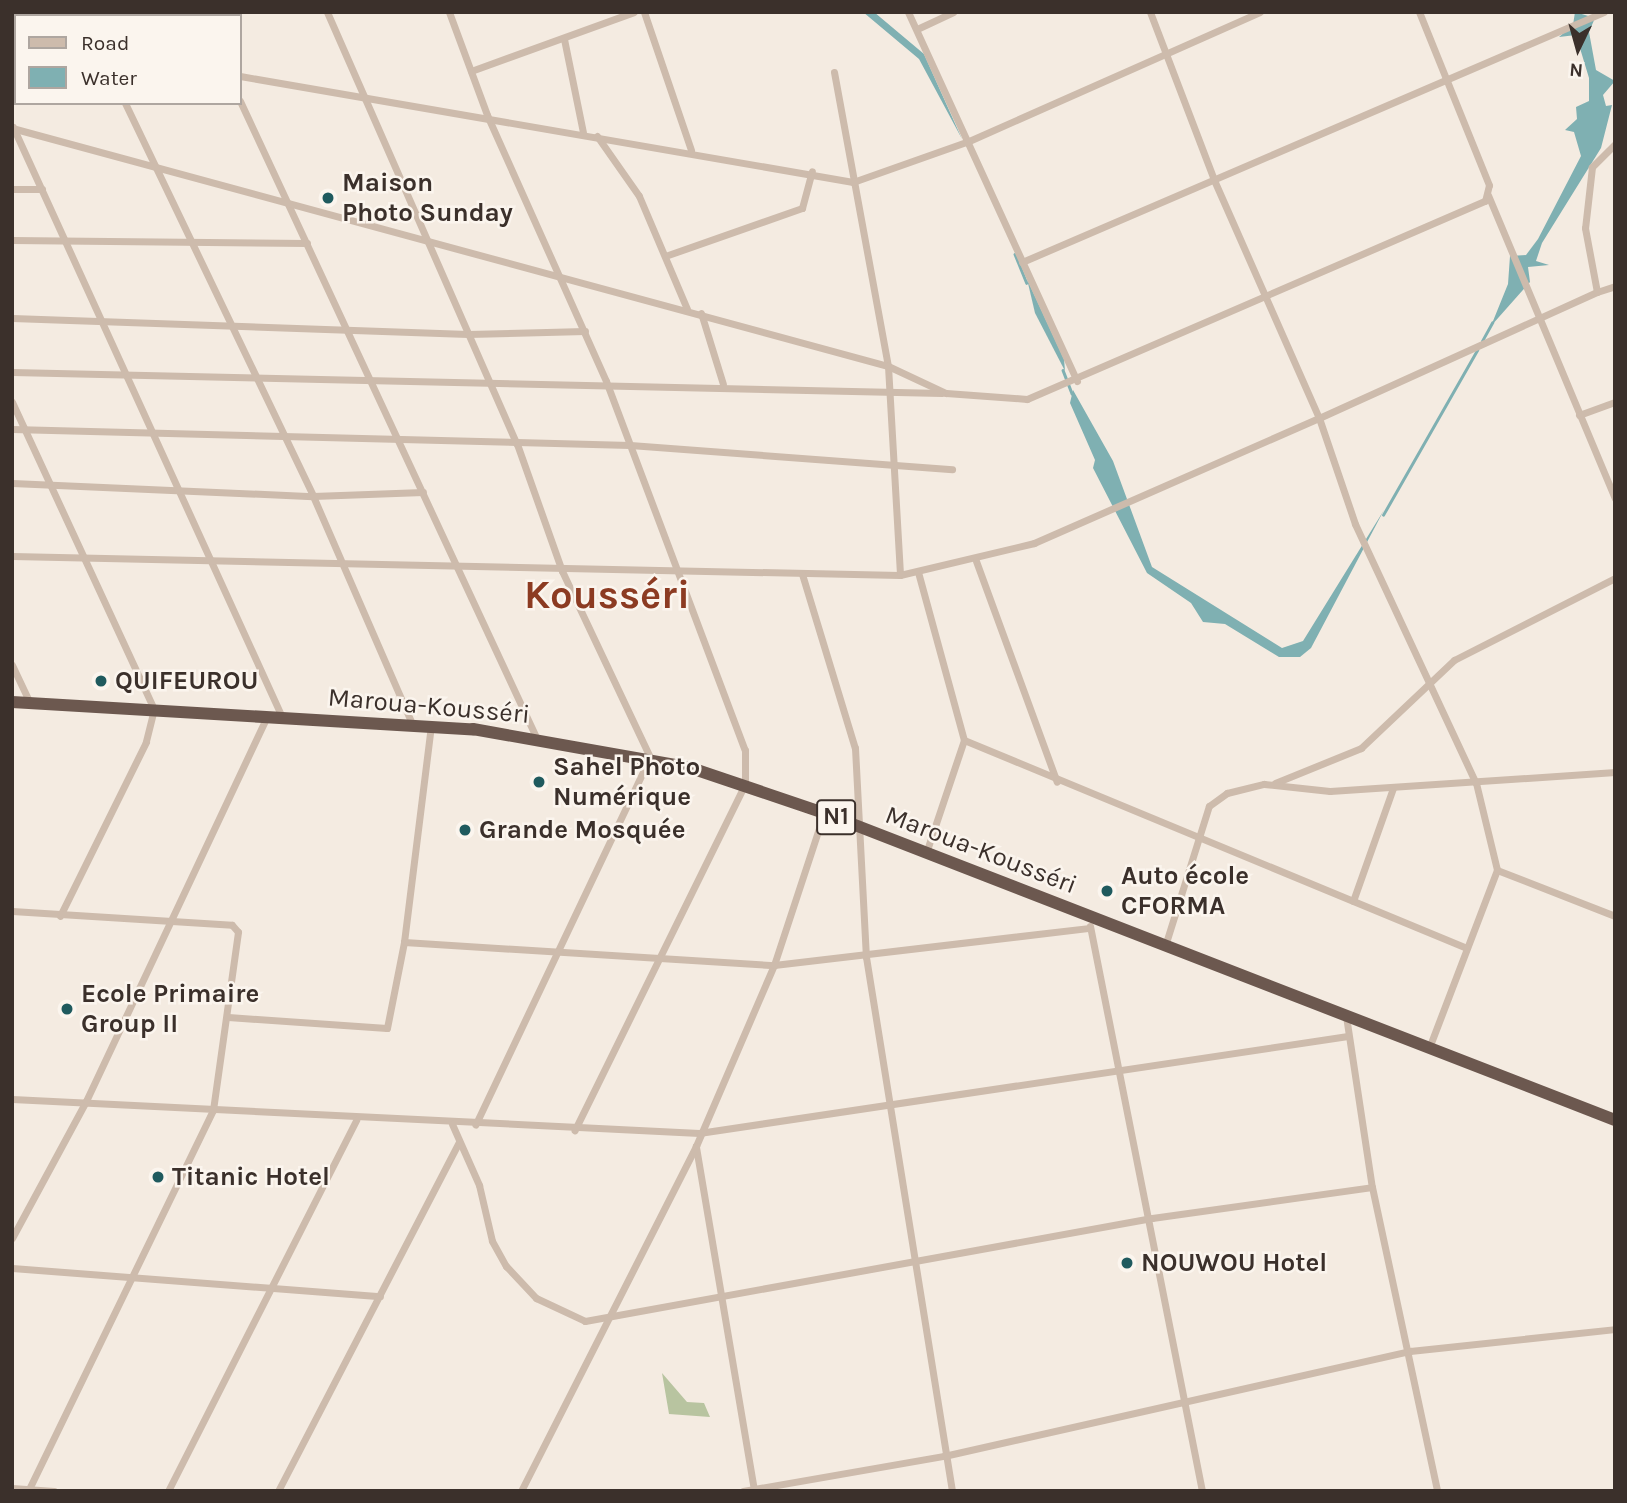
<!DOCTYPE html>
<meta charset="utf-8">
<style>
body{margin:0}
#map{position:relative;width:1627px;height:1503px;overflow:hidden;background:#f4ebe1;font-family:Karla,sans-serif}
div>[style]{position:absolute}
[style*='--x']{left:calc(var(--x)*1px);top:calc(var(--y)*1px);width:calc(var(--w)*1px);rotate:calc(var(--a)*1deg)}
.green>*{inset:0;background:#b8c4a0}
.water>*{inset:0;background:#7fb0b2}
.stream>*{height:2.5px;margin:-1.25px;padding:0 1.25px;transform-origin:1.25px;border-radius:1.25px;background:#7fb0b2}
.minor>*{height:7px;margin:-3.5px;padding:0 3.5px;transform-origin:3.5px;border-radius:3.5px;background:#cdbbac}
.trunk>*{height:12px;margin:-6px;padding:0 6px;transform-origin:6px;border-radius:6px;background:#6c584f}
.dots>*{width:19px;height:19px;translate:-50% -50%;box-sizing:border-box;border:4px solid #fbf5ee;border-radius:50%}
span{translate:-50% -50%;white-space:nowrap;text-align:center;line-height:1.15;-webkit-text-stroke:5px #fbf5ee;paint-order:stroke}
.shield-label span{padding:2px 5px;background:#fbf5ee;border:2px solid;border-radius:5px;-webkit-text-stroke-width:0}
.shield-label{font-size:24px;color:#3b302b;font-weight:700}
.poi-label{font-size:26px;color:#3b302b;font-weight:700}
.left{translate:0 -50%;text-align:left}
.street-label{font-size:26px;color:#3b302b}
.town-label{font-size:40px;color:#8c3b22;font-weight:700}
.frame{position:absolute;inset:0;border:14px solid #3b302b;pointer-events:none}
.legend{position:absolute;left:14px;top:14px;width:228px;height:91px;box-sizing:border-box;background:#fbf5ee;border:2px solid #aea6a0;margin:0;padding:9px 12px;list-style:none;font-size:21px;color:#3b302b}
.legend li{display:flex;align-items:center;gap:14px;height:35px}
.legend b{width:35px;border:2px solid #aea6a0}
.north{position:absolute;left:1543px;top:14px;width:70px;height:70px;-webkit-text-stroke:5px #fbf5ee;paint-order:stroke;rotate:185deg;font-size:19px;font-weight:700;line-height:28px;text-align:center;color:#3b302b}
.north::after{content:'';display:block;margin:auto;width:24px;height:32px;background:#3b302b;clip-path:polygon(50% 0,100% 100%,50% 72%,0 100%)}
</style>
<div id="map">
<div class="green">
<i style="clip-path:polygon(662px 1373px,687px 1402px,704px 1403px,710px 1417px,669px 1414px)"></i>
</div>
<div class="water">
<i style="clip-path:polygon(863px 12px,874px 12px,924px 54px,962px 139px,919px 59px)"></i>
<i style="clip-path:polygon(1575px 12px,1595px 18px,1589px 32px,1596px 70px,1615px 81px,1603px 95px,1606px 106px,1612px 105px,1601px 148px,1542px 243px,1536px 261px,1549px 265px,1528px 267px,1530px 282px,1491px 326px,1508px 284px,1510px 256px,1526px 255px,1538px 239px,1581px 156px,1574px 132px,1565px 130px,1577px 119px,1576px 107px,1589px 101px,1589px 78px,1576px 35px,1559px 37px,1573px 25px)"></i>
<i style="clip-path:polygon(1027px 279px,1064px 359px,1065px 371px,1035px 313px)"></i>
<i style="clip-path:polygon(1073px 390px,1113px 461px,1152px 567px,1282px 648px,1303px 641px,1384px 510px,1311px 648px,1300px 657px,1279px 657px,1225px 624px,1203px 622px,1191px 603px,1147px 573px,1093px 468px,1095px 460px,1070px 403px)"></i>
</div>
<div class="stream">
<i style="--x:1015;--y:254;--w:31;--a:68"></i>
<i style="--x:1482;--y:341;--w:21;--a:-61"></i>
<i style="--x:1063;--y:370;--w:25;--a:69"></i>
<i style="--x:1383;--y:515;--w:190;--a:-60.3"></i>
</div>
<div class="minor">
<i style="--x:84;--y:12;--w:4;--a:63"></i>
<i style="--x:199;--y:12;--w:4;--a:63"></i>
<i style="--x:327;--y:12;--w:472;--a:66.3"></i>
<i style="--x:517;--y:444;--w:135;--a:70.5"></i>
<i style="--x:562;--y:571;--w:206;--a:64.7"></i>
<i style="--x:650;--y:757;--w:407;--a:115.4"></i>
<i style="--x:449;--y:12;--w:110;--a:69.7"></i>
<i style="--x:487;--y:115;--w:291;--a:65.9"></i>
<i style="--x:606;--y:381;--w:394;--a:69.4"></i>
<i style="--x:745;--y:750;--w:34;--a:90"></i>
<i style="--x:745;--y:784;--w:386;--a:116.2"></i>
<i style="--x:644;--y:12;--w:146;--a:71.2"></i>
<i style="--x:908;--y:12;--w:406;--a:65.4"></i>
<i style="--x:1150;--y:12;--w:180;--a:69.1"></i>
<i style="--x:1214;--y:180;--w:260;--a:66.2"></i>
<i style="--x:1319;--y:418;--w:305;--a:-24.4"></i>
<i style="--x:917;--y:29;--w:40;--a:-25"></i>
<i style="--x:12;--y:36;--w:4;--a:0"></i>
<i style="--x:564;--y:39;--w:95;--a:78.5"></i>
<i style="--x:471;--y:71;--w:173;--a:-19.9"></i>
<i style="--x:834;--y:72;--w:299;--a:79.6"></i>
<i style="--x:888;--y:366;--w:209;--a:86.7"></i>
<i style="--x:240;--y:76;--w:622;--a:9.81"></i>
<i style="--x:853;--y:182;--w:123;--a:-19.5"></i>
<i style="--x:969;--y:141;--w:318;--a:-23.9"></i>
<i style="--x:240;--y:101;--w:702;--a:65.04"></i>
<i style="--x:125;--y:103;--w:436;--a:64.4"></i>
<i style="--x:313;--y:496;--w:249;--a:66.5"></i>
<i style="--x:13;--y:127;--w:648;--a:65.49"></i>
<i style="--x:12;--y:128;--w:908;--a:15.2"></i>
<i style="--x:888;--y:366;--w:64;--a:25"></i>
<i style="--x:946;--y:393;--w:81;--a:4.2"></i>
<i style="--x:1027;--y:399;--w:499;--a:-23.4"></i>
<i style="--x:1485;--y:201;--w:16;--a:-76"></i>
<i style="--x:1489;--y:185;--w:187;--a:-112"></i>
<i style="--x:597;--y:136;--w:73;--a:55"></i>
<i style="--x:639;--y:196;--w:123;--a:67"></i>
<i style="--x:1615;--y:144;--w:33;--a:135"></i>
<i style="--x:1592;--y:167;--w:61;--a:96.5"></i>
<i style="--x:1585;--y:228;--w:65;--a:79.4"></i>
<i style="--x:1597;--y:292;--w:19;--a:-18"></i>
<i style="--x:12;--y:189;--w:30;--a:0"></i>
<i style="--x:1488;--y:195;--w:329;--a:67.3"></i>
<i style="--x:12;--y:240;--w:295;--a:0.6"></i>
<i style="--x:668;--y:255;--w:142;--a:-19.3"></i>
<i style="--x:802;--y:208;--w:38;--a:-75"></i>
<i style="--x:1022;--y:262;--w:633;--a:-23.25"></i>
<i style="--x:701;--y:313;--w:74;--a:72.8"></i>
<i style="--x:12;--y:318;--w:456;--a:2"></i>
<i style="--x:468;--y:334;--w:117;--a:-1.5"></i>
<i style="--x:12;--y:372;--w:930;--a:1.29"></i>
<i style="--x:12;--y:402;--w:338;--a:65.2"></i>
<i style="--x:154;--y:709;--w:34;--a:104"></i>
<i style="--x:146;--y:742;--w:194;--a:116.3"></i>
<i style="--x:1579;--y:415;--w:38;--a:-20"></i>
<i style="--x:12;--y:429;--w:618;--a:1.48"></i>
<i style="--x:630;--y:445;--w:323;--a:4.3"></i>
<i style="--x:12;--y:483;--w:301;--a:2.5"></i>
<i style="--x:313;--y:496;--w:110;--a:-2.1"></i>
<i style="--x:12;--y:556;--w:888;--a:1.23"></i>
<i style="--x:900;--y:575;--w:138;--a:-13.4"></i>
<i style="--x:1034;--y:543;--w:311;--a:-23.7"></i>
<i style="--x:1319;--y:418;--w:112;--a:71.2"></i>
<i style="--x:1355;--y:524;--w:286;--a:65"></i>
<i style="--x:1476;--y:783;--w:89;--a:76.4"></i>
<i style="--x:1497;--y:870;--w:127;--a:21.3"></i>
<i style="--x:976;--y:561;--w:235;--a:69.9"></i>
<i style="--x:918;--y:572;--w:174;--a:74.7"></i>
<i style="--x:964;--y:740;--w:119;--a:108.6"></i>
<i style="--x:802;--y:574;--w:182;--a:73.1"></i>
<i style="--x:855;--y:748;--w:209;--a:87"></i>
<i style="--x:866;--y:957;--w:541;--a:80.85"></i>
<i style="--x:12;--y:665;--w:42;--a:64.7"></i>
<i style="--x:964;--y:740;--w:544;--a:22.47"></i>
<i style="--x:1275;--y:783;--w:93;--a:-22.1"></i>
<i style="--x:1361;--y:748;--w:128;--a:-43.4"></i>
<i style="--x:1454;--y:660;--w:181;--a:-27"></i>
<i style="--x:1353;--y:901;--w:120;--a:-70.5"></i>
<i style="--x:12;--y:911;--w:220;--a:3.6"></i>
<i style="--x:232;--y:925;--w:9;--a:49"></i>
<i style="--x:238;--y:932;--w:180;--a:98"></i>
<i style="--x:213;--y:1110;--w:424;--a:115.9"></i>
<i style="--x:1090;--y:926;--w:576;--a:78.79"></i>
<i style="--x:404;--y:942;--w:371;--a:3.6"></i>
<i style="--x:774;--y:965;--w:318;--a:-6.7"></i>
<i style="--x:1165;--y:946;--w:147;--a:-72.6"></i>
<i style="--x:1209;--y:806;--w:22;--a:-36"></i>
<i style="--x:1227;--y:793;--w:38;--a:-14"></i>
<i style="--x:1264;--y:784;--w:66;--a:6.1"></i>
<i style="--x:1330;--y:791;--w:286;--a:-3.8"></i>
<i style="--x:1346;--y:1016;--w:173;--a:81.4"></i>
<i style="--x:1372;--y:1187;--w:311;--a:77.9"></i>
<i style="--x:228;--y:1017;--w:159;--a:4"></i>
<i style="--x:387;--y:1028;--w:88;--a:-78.8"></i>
<i style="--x:404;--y:942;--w:218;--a:-82.9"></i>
<i style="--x:1429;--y:1048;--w:191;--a:-69.1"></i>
<i style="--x:12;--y:1099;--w:688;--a:2.83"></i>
<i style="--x:699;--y:1133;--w:656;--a:-8.5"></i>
<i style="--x:452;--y:1124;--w:67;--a:66.1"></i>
<i style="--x:479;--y:1185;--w:57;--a:76.9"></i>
<i style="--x:492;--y:1241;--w:29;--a:61"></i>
<i style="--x:506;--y:1266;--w:44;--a:46.8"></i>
<i style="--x:536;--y:1298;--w:54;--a:25.1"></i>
<i style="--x:585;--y:1321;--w:576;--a:-10.3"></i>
<i style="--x:1152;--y:1218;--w:222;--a:-8"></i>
<i style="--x:12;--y:1238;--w:156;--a:-61.6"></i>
<i style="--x:86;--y:1101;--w:425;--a:-64.8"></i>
<i style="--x:12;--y:1268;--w:369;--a:4.4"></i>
<i style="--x:12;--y:1488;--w:42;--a:4.1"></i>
<i style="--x:754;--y:1490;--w:349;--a:-99.6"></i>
<i style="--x:696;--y:1146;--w:197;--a:-66.7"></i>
<i style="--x:774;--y:965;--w:160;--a:-71.8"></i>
<i style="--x:168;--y:1491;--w:416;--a:-63.1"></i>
<i style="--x:278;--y:1491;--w:393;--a:-62.6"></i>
<i style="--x:521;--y:1491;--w:387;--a:-63.1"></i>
<i style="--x:743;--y:1491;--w:204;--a:-9.9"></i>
<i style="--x:944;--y:1456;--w:478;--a:-12.7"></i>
<i style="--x:1410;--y:1351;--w:206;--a:-6.1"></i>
</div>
<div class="trunk">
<i style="--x:12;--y:702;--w:462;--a:3.4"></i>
<i style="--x:473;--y:729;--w:221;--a:10.1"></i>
<i style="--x:691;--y:768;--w:140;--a:18.7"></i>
<i style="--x:824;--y:813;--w:848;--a:21.21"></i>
</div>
<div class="dots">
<i style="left:328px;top:198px;background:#1f5a5e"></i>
<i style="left:101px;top:681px;background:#1f5a5e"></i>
<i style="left:539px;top:782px;background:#1f5a5e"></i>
<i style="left:465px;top:830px;background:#1f5a5e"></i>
<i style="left:1107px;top:891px;background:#1f5a5e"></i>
<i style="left:67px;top:1009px;background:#1f5a5e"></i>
<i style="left:158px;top:1177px;background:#1f5a5e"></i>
<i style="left:1127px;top:1263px;background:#1f5a5e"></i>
</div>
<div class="shield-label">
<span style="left:836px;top:817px">N1</span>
</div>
<div class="poi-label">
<span class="left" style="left:342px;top:198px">Maison<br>Photo Sunday</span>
<span class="left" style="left:115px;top:681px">QUIFEUROU</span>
<span class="left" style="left:553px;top:782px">Sahel Photo<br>Numérique</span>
<span class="left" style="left:479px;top:830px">Grande Mosquée</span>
<span class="left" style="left:1121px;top:891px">Auto école<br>CFORMA</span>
<span class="left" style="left:81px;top:1009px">Ecole Primaire<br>Group II</span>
<span class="left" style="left:172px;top:1177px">Titanic Hotel</span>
<span class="left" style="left:1141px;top:1263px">NOUWOU Hotel</span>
</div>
<div class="street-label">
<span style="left:429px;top:706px;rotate:5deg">Maroua-Kousséri</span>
<span style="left:981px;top:850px;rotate:21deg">Maroua-Kousséri</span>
</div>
<div class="town-label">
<span style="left:607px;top:595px">Kousséri</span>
</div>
<div class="frame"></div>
<ul class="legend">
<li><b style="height:9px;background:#cdbbac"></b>Road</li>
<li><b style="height:19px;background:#7fb0b2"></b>Water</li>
</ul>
<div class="north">N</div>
</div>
